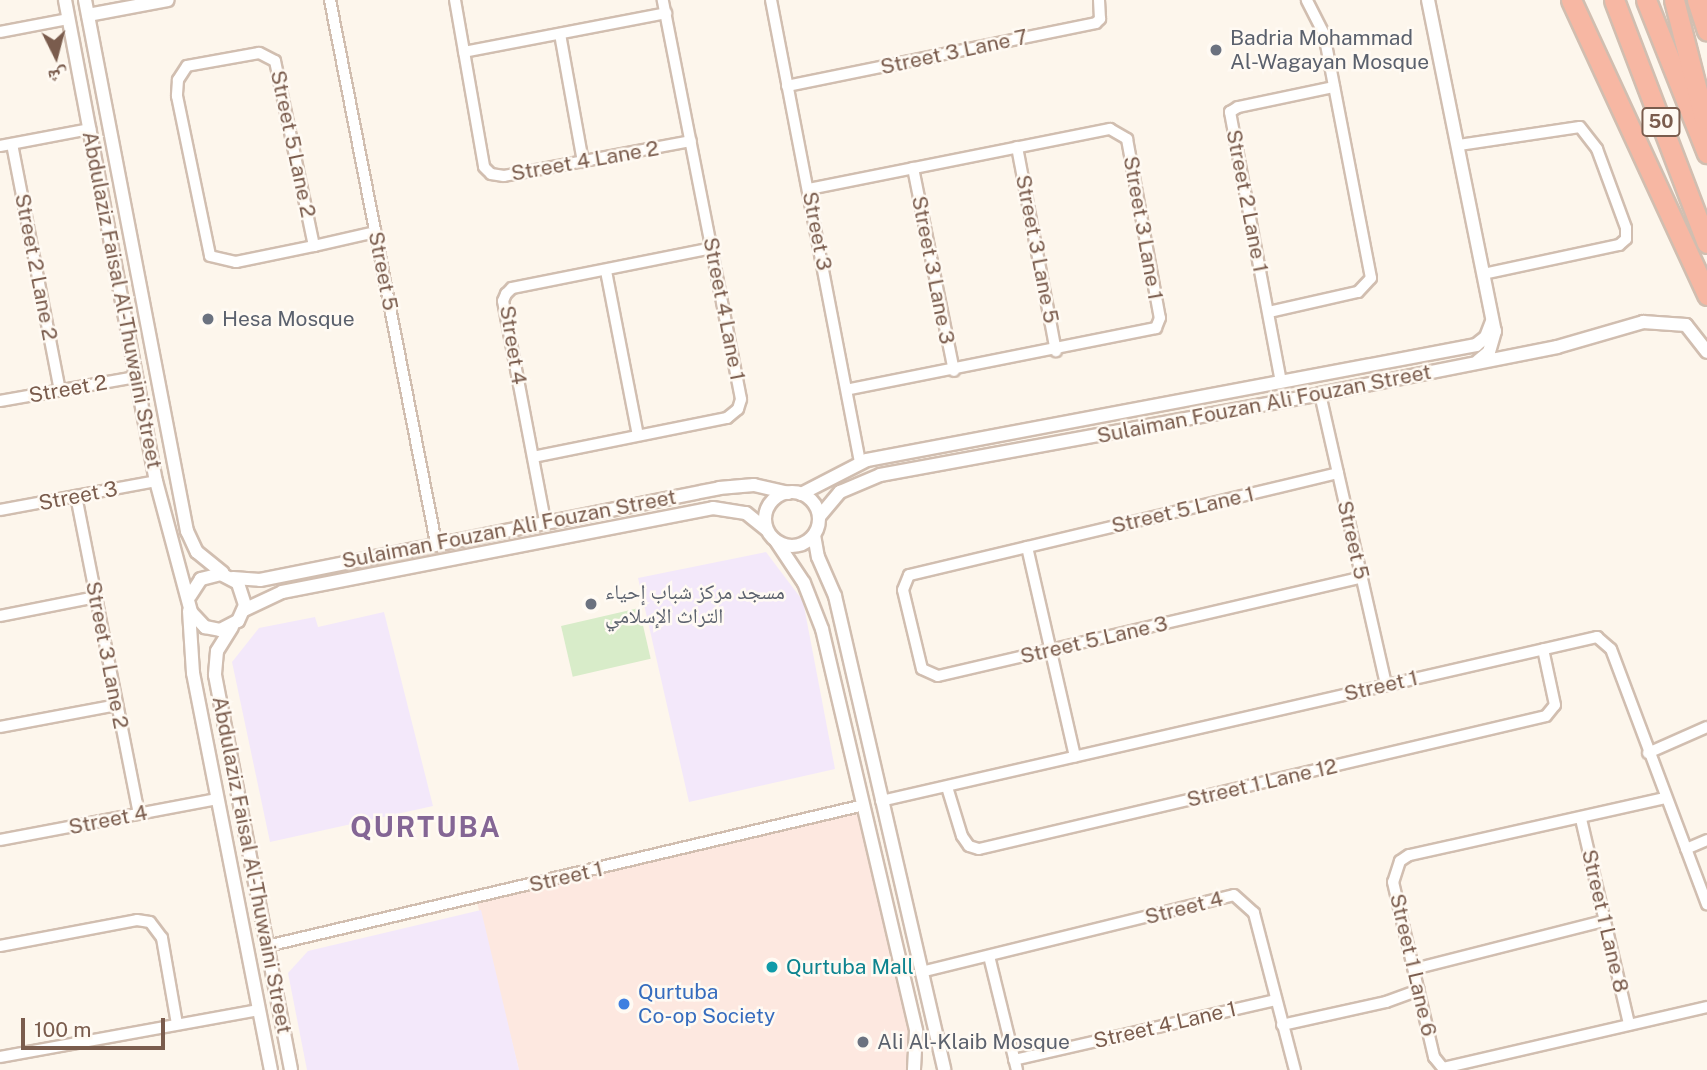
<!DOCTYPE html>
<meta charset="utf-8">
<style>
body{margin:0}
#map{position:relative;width:1707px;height:1070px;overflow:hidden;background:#fdf6ec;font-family:"Public Sans","Noto Naskh Arabic",sans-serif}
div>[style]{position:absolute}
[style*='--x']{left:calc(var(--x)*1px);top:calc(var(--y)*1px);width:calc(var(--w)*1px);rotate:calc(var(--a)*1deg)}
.commercial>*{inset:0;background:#fde8e0}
.education>*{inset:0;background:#f3e8fa}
.green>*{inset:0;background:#d8ecc9;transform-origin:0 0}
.roads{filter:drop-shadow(2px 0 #d1beb0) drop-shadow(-2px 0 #d1beb0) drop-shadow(0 2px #d1beb0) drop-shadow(0 -2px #d1beb0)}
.minor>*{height:10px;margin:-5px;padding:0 5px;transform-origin:5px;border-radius:5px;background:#fff}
.tertiary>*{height:12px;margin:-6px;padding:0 6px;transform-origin:6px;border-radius:6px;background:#fff}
.tertiary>.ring{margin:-6px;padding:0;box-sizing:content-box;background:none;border:12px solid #fff;border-radius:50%}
.motorway>*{height:19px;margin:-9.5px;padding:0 9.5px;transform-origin:9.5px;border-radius:9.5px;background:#f7b7a3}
.dots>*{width:19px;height:19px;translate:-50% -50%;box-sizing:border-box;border:4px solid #fffaf3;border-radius:50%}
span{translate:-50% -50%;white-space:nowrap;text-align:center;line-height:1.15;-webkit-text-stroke:5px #fffaf3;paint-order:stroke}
.shield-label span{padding:2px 5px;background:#fffaf3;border:2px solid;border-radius:5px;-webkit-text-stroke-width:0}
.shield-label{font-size:19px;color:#7a5c4d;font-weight:700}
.worship-label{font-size:21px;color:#5b616d}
.left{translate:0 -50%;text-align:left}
.street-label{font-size:21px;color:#7a5c4d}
.culture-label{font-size:21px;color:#0d838f}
.shop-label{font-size:21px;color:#366cbe}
.district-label{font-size:28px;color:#846695;font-weight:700;letter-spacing:2px}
.north{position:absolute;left:21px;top:21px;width:70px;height:70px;-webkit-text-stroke:5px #fffaf3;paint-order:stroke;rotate:174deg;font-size:19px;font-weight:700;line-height:28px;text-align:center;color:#7a5c4d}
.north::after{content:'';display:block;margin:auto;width:24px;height:32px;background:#7a5c4d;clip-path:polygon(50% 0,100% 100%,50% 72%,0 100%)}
.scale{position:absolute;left:21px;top:1018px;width:144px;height:32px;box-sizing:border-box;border:4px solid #7a5c4d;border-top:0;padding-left:9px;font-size:21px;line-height:24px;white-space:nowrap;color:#7a5c4d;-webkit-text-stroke:5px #fffaf3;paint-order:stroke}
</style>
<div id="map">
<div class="commercial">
<i style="clip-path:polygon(864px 805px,916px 1031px,914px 1070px,519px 1070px,476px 898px)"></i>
</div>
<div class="education">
<i style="clip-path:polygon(766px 552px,803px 601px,835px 769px,689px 802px,638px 578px)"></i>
<i style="clip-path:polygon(384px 612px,433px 806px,270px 842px,232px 662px,259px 628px,315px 617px,318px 627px)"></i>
<i style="clip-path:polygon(481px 910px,519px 1070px,307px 1070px,288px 973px,308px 951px)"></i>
</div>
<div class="green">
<i style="left:639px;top:608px;width:52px;height:80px;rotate:77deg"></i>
</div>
<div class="roads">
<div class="minor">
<i style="--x:330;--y:0;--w:553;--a:78.95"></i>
<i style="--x:455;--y:0;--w:169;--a:80.1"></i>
<i style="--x:484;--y:167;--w:10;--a:45"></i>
<i style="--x:491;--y:174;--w:13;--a:9"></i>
<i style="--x:504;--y:176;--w:190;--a:-10.6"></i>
<i style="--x:771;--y:0;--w:470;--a:79.1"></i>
<i style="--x:0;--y:32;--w:69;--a:-10.8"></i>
<i style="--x:560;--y:34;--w:130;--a:79.8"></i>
<i style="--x:464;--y:52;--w:206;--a:-10.9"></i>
<i style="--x:787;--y:86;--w:315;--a:-11.5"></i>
<i style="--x:1096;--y:23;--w:6;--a:-45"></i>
<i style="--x:1100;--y:19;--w:19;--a:-93"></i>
<i style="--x:12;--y:144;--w:251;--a:79"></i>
<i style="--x:1459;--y:145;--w:122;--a:-8.5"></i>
<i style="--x:1580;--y:127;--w:28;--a:52"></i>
<i style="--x:1597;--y:149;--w:84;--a:69.8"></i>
<i style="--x:1626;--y:228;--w:11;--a:90"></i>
<i style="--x:1626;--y:239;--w:9;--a:139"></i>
<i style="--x:1619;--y:245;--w:138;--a:167.9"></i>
<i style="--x:0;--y:146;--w:92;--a:-10.7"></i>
<i style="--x:1017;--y:147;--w:208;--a:79.2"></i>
<i style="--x:913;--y:168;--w:207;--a:78.6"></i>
<i style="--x:809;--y:189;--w:307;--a:-11.3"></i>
<i style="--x:1110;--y:129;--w:20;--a:30"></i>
<i style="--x:1127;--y:139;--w:182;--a:79.6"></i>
<i style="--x:1160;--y:318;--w:11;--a:112"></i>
<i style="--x:1156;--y:328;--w:315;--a:168.7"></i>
<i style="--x:314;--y:246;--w:189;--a:-101.9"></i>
<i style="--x:275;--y:61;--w:18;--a:-153"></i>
<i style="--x:259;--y:53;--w:73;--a:169.8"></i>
<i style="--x:187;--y:66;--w:17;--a:123"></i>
<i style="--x:178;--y:80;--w:16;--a:94"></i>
<i style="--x:177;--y:96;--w:163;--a:78.3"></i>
<i style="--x:210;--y:256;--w:27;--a:13"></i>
<i style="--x:236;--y:262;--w:80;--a:-11.6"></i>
<i style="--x:314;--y:246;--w:63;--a:-12.9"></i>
<i style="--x:606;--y:271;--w:167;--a:79"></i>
<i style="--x:1269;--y:312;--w:91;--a:-12.7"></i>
<i style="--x:1358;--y:292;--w:19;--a:-47"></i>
<i style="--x:1371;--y:278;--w:248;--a:-100.9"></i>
<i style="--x:1324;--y:34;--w:38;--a:-117"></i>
<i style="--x:1281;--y:382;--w:275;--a:-100.7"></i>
<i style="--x:1230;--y:112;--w:9;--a:-32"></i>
<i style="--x:1238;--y:107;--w:98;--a:-11.8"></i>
<i style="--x:1320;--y:394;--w:298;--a:77.2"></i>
<i style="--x:0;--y:401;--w:138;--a:-10"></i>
<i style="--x:533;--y:457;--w:198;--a:-11.4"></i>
<i style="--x:727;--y:418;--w:14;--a:-39"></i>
<i style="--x:738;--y:409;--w:10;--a:-73"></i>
<i style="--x:741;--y:399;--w:407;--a:-101.1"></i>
<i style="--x:1338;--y:473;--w:441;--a:166.6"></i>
<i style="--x:909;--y:575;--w:16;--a:112"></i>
<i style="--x:903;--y:590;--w:81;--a:76.5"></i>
<i style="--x:922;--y:669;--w:17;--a:24"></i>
<i style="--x:938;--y:676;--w:435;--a:-13.1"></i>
<i style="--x:76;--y:496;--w:324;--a:78.8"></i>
<i style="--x:0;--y:510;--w:159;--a:-10.5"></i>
<i style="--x:545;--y:521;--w:224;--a:-100.8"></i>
<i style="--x:503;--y:301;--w:8;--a:-67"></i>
<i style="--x:506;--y:294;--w:8;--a:-45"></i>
<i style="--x:512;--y:288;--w:204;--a:-11.3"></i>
<i style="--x:1027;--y:547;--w:215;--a:77.1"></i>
<i style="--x:0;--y:616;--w:98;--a:-11.2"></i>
<i style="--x:0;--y:727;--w:119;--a:-10.6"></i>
<i style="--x:1648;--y:753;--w:64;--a:-23.8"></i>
<i style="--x:947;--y:787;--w:51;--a:73"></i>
<i style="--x:962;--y:836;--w:12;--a:55"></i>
<i style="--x:969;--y:846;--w:10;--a:17"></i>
<i style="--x:979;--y:849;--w:582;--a:-13.2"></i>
<i style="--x:1546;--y:716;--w:14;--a:-51"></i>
<i style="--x:1555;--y:705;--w:57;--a:-102.1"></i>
<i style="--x:1665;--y:798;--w:262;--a:167.4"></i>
<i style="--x:1409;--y:855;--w:11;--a:146"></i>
<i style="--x:1400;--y:861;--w:22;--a:108"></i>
<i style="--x:1393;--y:882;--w:180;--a:76.8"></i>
<i style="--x:1434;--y:1057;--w:14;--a:51"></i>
<i style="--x:1443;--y:1068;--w:271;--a:-13"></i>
<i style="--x:881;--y:801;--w:735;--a:-12.9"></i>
<i style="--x:1597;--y:637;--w:18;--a:41"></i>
<i style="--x:1611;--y:649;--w:273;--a:69.4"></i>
<i style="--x:1581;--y:819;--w:211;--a:76.8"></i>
<i style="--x:0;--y:840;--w:220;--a:-10.7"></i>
<i style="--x:1686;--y:849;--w:23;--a:-23"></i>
<i style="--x:0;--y:946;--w:139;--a:-10.7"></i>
<i style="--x:137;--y:920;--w:13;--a:9"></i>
<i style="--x:150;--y:922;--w:20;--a:53"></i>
<i style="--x:162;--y:938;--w:87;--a:80.1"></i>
<i style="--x:267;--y:946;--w:613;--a:-13.29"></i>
<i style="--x:989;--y:956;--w:117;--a:76.2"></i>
<i style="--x:1414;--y:969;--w:196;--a:-14.2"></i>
<i style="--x:921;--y:972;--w:322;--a:-13.8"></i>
<i style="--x:1234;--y:895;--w:27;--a:42"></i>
<i style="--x:1254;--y:913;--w:162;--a:75.4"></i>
<i style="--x:1282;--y:1025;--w:107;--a:-12.5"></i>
<i style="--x:1386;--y:1002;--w:35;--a:-20"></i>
<i style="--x:0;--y:1057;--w:262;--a:-10.3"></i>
<i style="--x:1014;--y:1060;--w:268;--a:-12.9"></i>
</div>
<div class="tertiary">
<i style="--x:65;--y:0;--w:490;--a:79.3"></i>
<i style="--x:156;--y:481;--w:136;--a:75"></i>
<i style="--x:191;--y:612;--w:21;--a:47"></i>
<i style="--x:205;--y:627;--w:15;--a:11"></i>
<i style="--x:220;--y:630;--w:20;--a:-27"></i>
<i style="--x:238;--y:621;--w:17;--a:-66"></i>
<i style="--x:245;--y:605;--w:23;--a:-108"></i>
<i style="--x:238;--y:583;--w:19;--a:-152"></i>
<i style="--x:221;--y:574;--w:21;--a:166"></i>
<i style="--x:201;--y:579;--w:20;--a:123"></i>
<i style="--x:85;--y:0;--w:541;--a:79.13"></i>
<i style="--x:187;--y:531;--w:23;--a:65"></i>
<i style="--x:197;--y:552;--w:33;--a:39"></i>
<i style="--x:1428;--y:0;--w:338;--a:78.6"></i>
<i style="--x:1495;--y:331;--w:22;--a:106"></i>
<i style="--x:1489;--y:352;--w:14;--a:141"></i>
<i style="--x:88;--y:15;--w:81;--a:-10.6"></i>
<i class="ring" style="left:765px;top:492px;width:42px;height:42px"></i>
<i style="--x:801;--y:494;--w:74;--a:-27.3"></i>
<i style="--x:867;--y:460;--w:620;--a:-10.69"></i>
<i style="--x:1476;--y:345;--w:13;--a:-39"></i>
<i style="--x:1486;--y:337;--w:17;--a:-69"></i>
<i style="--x:819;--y:517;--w:33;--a:-50"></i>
<i style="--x:840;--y:492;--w:43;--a:-23"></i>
<i style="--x:880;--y:475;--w:447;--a:-10.4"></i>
<i style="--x:1320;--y:394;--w:242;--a:-11.2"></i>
<i style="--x:1557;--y:347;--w:90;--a:-16.2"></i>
<i style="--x:1643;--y:322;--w:43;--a:4"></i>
<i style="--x:1686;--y:325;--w:34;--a:52"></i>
<i style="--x:814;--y:535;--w:22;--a:80"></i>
<i style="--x:818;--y:557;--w:43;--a:66.4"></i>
<i style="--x:835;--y:596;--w:486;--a:77"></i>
<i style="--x:776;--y:541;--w:50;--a:56.3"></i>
<i style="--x:804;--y:583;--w:49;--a:68.6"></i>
<i style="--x:822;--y:629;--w:413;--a:76.8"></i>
<i style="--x:916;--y:1031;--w:39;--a:93"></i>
<i style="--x:233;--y:578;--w:27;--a:4"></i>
<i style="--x:260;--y:580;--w:468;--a:-11.3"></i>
<i style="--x:719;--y:488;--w:35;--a:-5"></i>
<i style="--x:754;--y:485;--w:35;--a:13"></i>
<i style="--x:244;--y:610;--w:42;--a:-25.3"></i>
<i style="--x:282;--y:592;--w:439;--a:-11"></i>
<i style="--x:713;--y:508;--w:33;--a:9"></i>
<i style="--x:746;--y:513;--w:26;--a:39"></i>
<i style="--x:189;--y:611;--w:62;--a:86.3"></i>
<i style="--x:193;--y:673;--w:405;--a:78.9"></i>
<i style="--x:232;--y:627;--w:28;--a:122"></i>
<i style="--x:217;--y:651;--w:24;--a:95"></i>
<i style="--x:215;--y:675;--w:402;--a:79.1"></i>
</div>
<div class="motorway">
<i style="--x:1571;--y:0;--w:325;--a:65.2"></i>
<i style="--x:1614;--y:0;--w:260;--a:69.1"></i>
<i style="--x:1646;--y:0;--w:165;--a:68.3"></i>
<i style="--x:1674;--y:0;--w:122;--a:75.7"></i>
<i style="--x:1697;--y:0;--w:32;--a:72"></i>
</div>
</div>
<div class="dots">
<i style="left:1216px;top:50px;background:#6b7280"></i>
<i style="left:208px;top:319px;background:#6b7280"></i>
<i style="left:591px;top:604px;background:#6b7280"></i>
<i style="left:772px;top:967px;background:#0f9aa8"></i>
<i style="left:624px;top:1004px;background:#3f7fe0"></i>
<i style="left:863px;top:1042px;background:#6b7280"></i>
</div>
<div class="shield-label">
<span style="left:1661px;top:122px">50</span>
</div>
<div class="worship-label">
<span class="left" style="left:1230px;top:50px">Badria Mohammad<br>Al-Wagayan Mosque</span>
<span class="left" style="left:222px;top:319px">Hesa Mosque</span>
<span class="left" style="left:605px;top:604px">مسجد مركز شباب إحياء<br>التراث الإسلامي</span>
<span class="left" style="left:877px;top:1042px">Ali Al-Klaib Mosque</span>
</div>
<div class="street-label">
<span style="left:954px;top:52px;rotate:-12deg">Street 3 Lane 7</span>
<span style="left:293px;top:144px;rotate:78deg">Street 5 Lane 2</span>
<span style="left:585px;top:161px;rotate:-10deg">Street 4 Lane 2</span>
<span style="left:1247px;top:201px;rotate:79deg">Street 2 Lane 1</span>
<span style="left:1143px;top:228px;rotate:80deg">Street 3 Lane 1</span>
<span style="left:817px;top:231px;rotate:79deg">Street 3</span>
<span style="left:1037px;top:249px;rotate:79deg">Street 3 Lane 5</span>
<span style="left:36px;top:267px;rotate:79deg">Street 2 Lane 2</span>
<span style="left:933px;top:270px;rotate:79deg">Street 3 Lane 3</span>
<span style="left:383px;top:271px;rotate:79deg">Street 5</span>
<span style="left:122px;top:300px;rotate:79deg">Abdulaziz Faisal Al-Thuwaini Street</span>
<span style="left:724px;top:309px;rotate:79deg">Street 4 Lane 1</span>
<span style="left:513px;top:345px;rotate:81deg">Street 4</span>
<span style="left:68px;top:389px;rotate:-10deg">Street 2</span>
<span style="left:1264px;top:404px;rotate:-11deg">Sulaiman Fouzan Ali Fouzan Street</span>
<span style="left:78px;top:496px;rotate:-11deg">Street 3</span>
<span style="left:1183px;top:510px;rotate:-13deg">Street 5 Lane 1</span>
<span style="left:509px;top:529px;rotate:-11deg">Sulaiman Fouzan Ali Fouzan Street</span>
<span style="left:1353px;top:540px;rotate:77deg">Street 5</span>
<span style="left:1094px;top:640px;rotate:-13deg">Street 5 Lane 3</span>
<span style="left:107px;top:655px;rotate:79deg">Street 3 Lane 2</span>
<span style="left:1381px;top:686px;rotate:-13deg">Street 1</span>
<span style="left:1262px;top:783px;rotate:-13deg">Street 1 Lane 12</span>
<span style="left:108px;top:820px;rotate:-11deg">Street 4</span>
<span style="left:252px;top:865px;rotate:79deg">Abdulaziz Faisal Al-Thuwaini Street</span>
<span style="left:566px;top:877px;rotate:-13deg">Street 1</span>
<span style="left:1184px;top:908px;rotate:-14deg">Street 4</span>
<span style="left:1605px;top:921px;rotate:77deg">Street 1 Lane 8</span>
<span style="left:1413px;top:965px;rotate:77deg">Street 1 Lane 6</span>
<span style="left:1165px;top:1025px;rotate:-13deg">Street 4 Lane 1</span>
</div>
<div class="culture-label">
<span class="left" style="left:786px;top:967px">Qurtuba Mall</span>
</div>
<div class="shop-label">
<span class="left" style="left:638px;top:1004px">Qurtuba<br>Co-op Society</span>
</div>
<div class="district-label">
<span style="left:426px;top:827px">QURTUBA</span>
</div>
<div class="north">ش</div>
<div class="scale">100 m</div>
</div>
